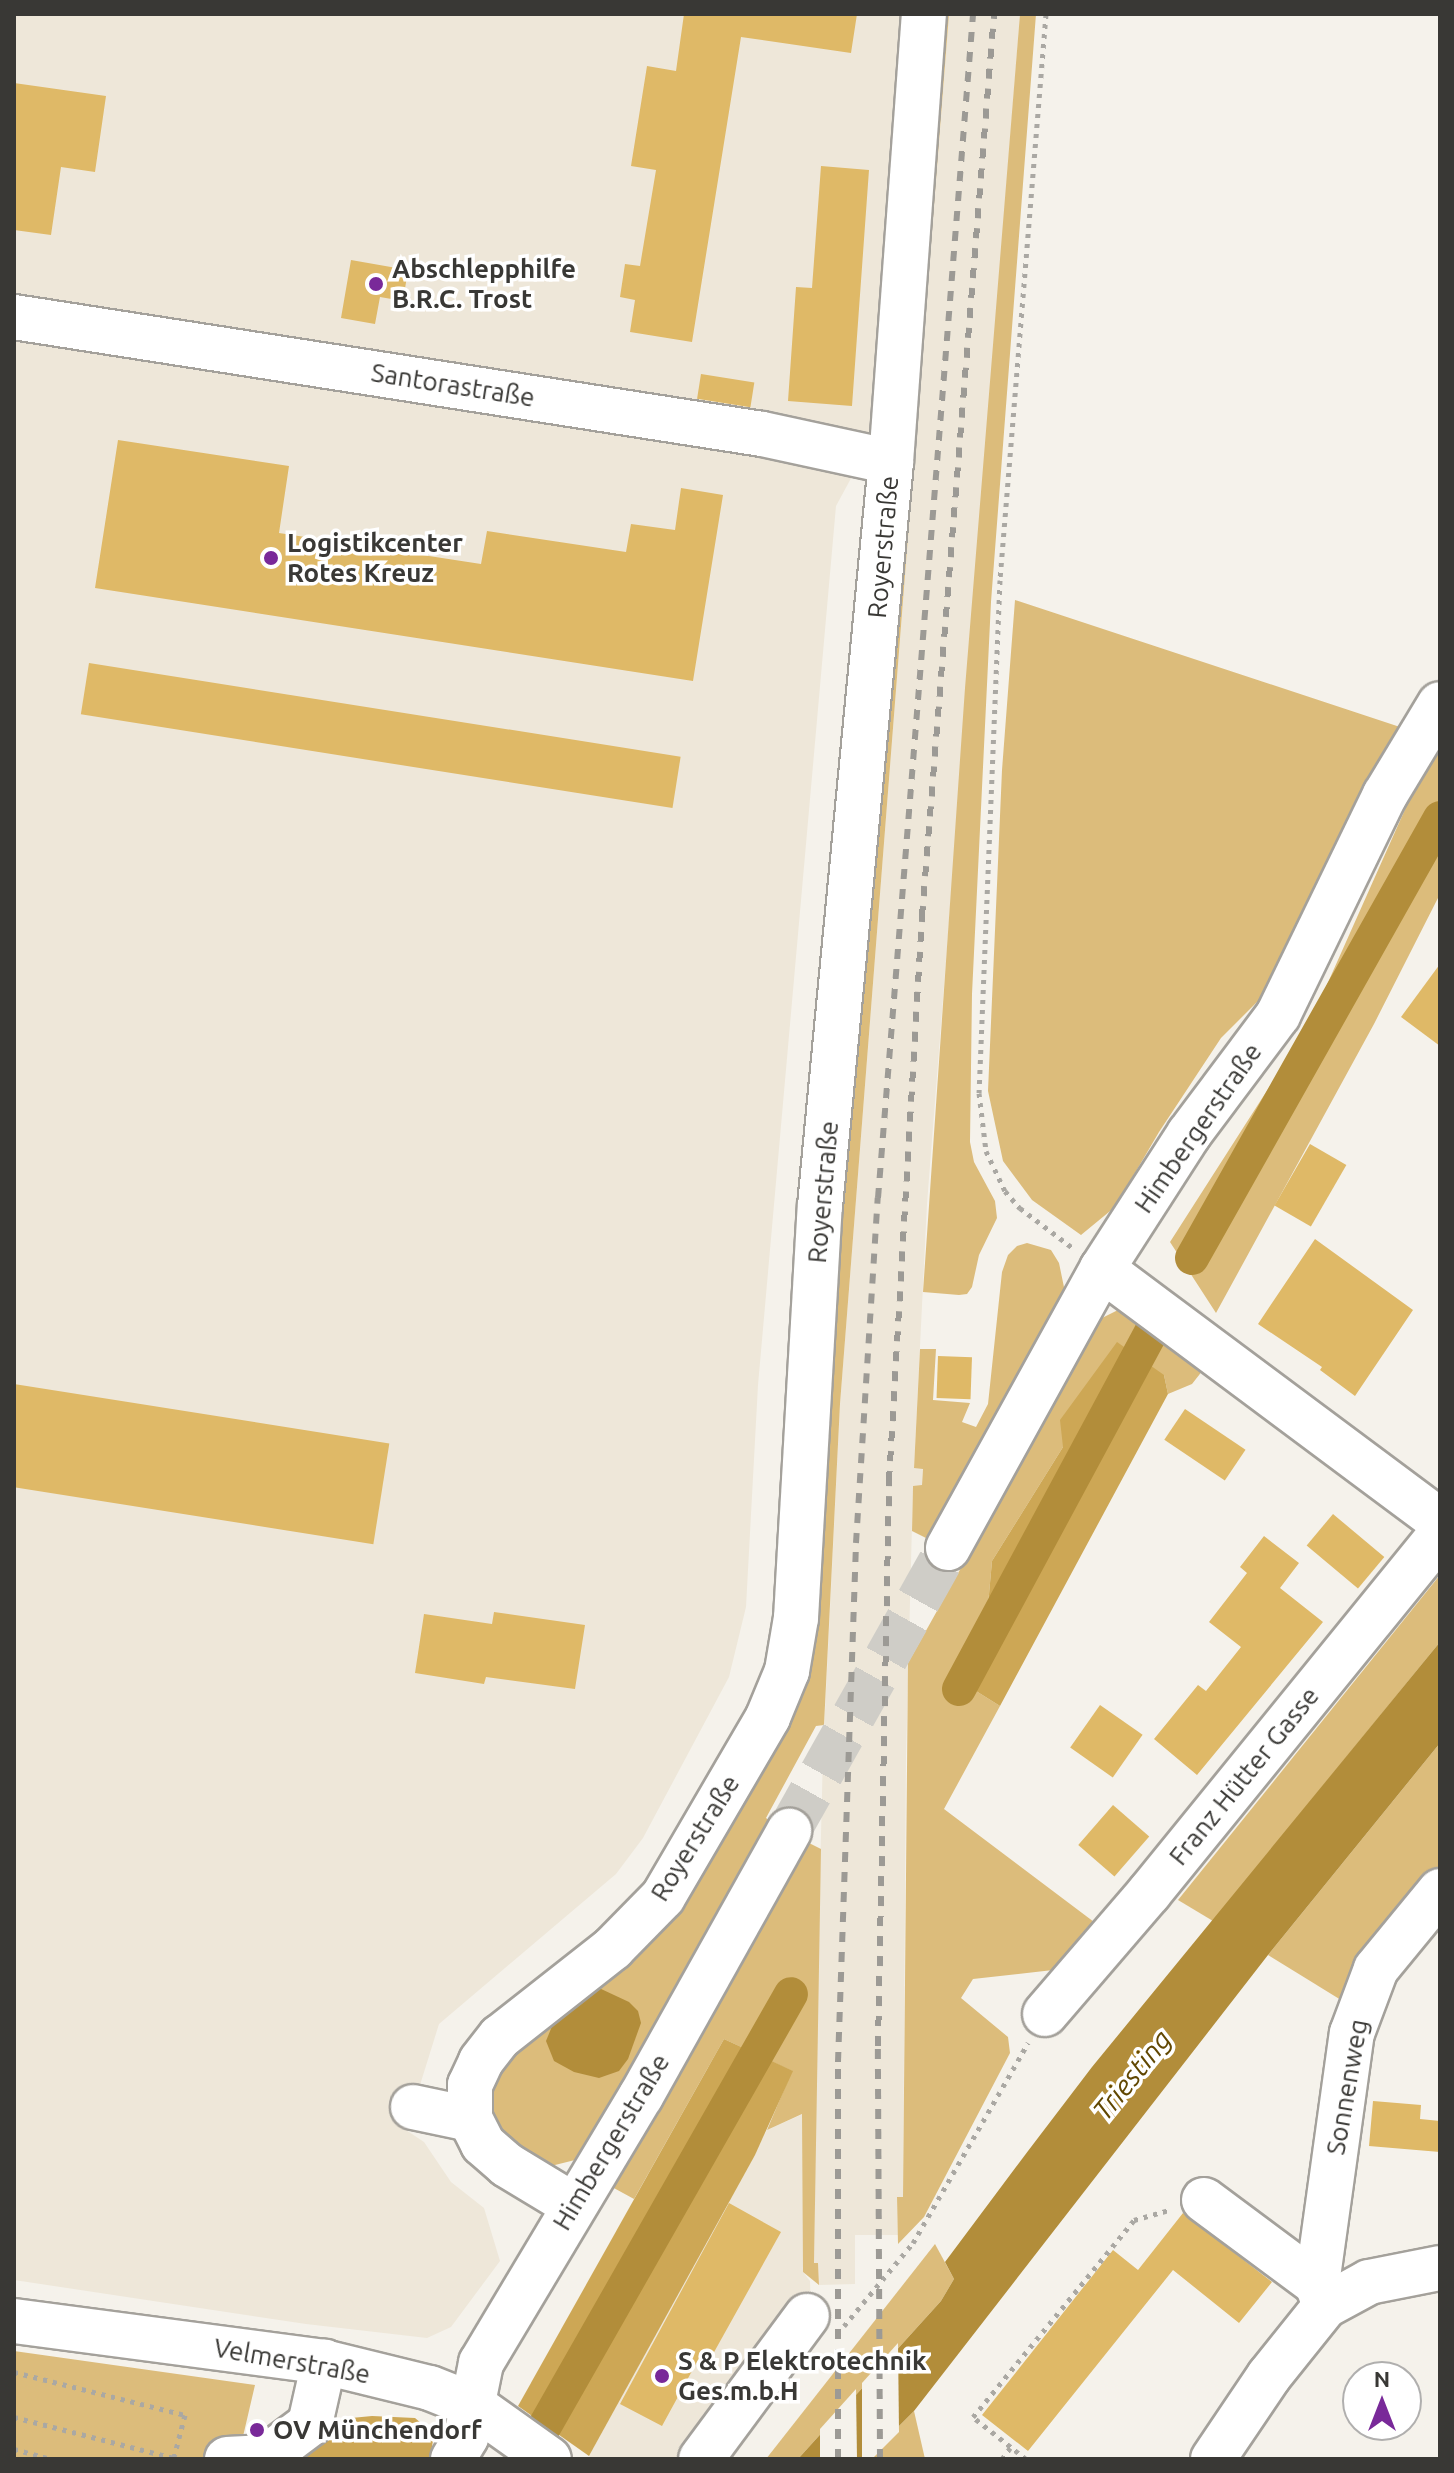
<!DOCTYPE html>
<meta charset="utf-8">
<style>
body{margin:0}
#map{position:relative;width:1454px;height:2473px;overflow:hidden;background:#f5f2eb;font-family:Ubuntu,sans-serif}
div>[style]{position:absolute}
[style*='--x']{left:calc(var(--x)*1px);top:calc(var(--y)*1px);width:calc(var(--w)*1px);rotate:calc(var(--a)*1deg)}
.built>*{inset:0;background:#eee7d9}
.green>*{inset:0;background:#dcbc7b}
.forest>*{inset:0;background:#cda755}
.water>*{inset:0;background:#b28d3a}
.pier>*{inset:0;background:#f5f2eb}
.canal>*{height:34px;margin:-17px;padding:0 17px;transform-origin:17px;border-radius:17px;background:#b28d3a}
.building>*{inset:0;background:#dfb967;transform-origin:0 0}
.minor-tunnel>*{height:44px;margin-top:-22px;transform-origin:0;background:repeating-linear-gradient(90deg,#cfcdc7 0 44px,transparent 0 66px)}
.path>*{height:5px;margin-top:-2.5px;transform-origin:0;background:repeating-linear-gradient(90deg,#aaa8a3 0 4px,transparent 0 10px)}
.roads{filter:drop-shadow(2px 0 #a4a19b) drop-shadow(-2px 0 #a4a19b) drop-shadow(0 2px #a4a19b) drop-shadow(0 -2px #a4a19b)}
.minor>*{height:44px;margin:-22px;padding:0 22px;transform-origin:22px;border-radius:22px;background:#fff}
.rail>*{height:6px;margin-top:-3px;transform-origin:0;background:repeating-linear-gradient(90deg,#9c9a95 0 10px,transparent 0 20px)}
.dots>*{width:22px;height:22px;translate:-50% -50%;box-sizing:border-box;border:4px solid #fff;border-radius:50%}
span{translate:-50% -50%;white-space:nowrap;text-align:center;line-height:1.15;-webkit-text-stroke:7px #fff;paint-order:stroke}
.poi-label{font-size:26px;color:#393835;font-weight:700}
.left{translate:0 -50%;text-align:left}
.street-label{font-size:26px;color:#393835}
.water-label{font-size:28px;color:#614702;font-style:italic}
.frame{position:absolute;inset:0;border:16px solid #393835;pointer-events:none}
.north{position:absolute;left:1342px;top:2361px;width:80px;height:80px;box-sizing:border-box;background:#fff;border:2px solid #b0afae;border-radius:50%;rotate:0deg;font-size:22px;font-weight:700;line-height:32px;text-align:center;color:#393835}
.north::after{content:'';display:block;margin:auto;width:28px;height:36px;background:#792999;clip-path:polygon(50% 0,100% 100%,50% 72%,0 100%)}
</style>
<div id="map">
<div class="built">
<i style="clip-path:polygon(14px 14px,910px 14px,875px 434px,836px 506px,758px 1385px,746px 1607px,729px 1677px,643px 1838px,616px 1874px,439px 2024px,406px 2130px,424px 2142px,451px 2182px,484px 2208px,500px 2261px,451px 2327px,427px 2338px,306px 2324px,14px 2280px)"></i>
<i style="clip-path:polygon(949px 14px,1020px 14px,927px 1204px,914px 1468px,923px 1468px,922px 1486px,913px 1486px,906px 1757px,903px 2197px,897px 2198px,898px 2235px,855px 2235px,855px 2284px,819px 2285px,818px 2264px,814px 2263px,817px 2000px,823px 1752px,840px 1404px)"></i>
<i style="clip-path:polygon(803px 2114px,803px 2272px,810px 2281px,812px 2347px,724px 2459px,593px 2459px,589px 2456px,767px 2130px)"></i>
</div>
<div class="green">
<i style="clip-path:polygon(932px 14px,949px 14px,840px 1404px,824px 1725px,816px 1726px,766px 1818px,770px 1821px,599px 2133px,575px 2160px,547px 2167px,494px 2132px,486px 2076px,652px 1928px,792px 1694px)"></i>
<i style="clip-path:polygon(1020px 14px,1036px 14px,991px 602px,972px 994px,970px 1142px,974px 1162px,995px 1201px,997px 1218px,979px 1255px,972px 1287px,967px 1294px,959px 1295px,923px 1292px,965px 688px)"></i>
<i style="clip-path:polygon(1015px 600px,1403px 728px,1264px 995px,1221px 1038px,1159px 1132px,1115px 1207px,1081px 1235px,1032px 1200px,1003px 1161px,988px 1091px,1002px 770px)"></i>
<i style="clip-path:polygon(1440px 731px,1440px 894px,1374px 1024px,1216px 1313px,1170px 1242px,1309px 1025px)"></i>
<i style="clip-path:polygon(1027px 1243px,1051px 1250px,1059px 1263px,1065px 1292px,928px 1539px,912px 1531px,913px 1486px,922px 1485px,923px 1469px,914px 1468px,920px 1349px,936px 1349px,933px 1400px,970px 1403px,962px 1422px,976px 1427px,988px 1404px,1002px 1272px,1008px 1255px,1017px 1246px)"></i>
<i style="clip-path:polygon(1128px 1309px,1203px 1370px,1192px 1384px,1168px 1394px,1164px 1375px,1063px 1447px,992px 1561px,987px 1616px,960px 1681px,1000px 1706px,944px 1809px,1102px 1928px,1053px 1970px,973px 1979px,961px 1998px,1008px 2037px,1010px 2053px,924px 2217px,898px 2244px,897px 2197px,903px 2197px,908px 1663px,1088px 1340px,1094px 1322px,1118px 1310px)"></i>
<i style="clip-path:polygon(1440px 1575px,1440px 1642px,1213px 1921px,1178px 1900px)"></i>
<i style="clip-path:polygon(1440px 1743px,1440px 1872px,1341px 2000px,1268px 1955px)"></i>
<i style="clip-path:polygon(805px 1841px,821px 1849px,814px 2263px,818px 2263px,819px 2285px,803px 2272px,802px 2114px,767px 2130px,792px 2071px,724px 2039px,634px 2199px,612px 2187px,673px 2070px)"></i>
<i style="clip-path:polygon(935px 2244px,954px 2279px,941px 2301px,798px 2459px,766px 2459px)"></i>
<i style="clip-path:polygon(14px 2351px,255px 2385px,241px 2445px,265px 2459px,14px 2459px)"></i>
<i style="clip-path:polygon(914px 2411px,925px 2459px,866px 2459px)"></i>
</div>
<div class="forest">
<i style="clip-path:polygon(1117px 1342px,1164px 1375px,1168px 1394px,1000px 1706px,960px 1681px,987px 1616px,992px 1561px,1063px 1447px,1060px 1420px)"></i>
<i style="clip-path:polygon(724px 2039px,793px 2071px,755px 2155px,589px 2456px,518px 2406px)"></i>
<i style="clip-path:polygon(372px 2416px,415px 2418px,434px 2434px,430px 2459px,297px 2459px,341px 2419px)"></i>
</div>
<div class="water">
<i style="clip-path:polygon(1440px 1642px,1440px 1743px,1268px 1955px,914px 2411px,866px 2459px,798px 2459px,941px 2301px,954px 2279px,945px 2262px,1028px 2151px,1092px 2067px)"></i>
<i style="clip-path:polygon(599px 1988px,629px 2002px,638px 2011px,641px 2023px,628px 2059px,619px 2071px,599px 2078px,574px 2072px,554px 2061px,546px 2041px,555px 2019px)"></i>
</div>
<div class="pier">
<i style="clip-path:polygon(898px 2343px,899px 2432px,872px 2459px,862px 2459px,862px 2383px)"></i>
<i style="clip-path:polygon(856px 2389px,857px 2459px,820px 2459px,820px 2429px)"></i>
</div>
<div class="canal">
<i style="--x:1192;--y:1258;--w:505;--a:-60.59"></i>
<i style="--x:959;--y:1689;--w:405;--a:-61.7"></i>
<i style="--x:526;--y:2459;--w:535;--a:-60.32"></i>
</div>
<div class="building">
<i style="clip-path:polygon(684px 14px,857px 14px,851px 53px,741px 37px,692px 342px,630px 332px,635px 300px,620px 297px,625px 264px,640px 266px,656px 170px,631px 166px,647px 66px,676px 71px)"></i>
<i style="clip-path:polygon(14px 83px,106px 96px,95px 172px,61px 167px,51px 235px,14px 230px)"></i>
<i style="clip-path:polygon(821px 166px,869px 170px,852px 406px,788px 401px,796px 287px,812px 288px)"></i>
<i style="clip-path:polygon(351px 260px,408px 270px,403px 301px,380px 297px,375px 324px,341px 318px)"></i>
<i style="left:701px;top:374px;width:54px;height:25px;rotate:9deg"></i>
<i style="clip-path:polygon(118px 440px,289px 466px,279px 533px,481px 564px,487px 531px,626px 552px,631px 524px,675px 530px,681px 488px,723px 495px,693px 681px,95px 588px)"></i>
<i style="left:89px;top:663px;width:599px;height:52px;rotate:9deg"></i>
<i style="clip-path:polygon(1440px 964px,1440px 1046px,1401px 1017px)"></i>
<i style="left:1310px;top:1144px;width:42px;height:71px;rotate:30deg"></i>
<i style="clip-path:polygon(1315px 1239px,1413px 1310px,1355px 1396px,1320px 1370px,1322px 1367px,1258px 1324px)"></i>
<i style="left:938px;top:1356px;width:34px;height:42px;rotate:2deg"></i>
<i style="left:14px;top:1384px;width:380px;height:102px;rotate:9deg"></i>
<i style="left:1185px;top:1409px;width:73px;height:37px;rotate:34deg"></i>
<i style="left:1333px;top:1514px;width:67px;height:41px;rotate:40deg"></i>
<i style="clip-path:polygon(1264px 1536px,1299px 1563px,1280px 1588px,1323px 1622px,1197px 1775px,1154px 1739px,1198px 1685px,1206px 1691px,1241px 1647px,1209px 1622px,1247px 1573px,1240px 1567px)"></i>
<i style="clip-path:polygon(494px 1612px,585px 1625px,575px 1689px,486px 1677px,484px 1684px,415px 1673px,424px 1614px,492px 1624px)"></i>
<i style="left:1100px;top:1705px;width:52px;height:52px;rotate:35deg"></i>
<i style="left:1113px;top:1805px;width:48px;height:53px;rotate:41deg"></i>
<i style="clip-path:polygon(1373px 2101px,1421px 2105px,1420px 2119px,1440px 2121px,1440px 2152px,1369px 2146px)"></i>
<i style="clip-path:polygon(729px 2203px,781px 2232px,713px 2354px,704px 2349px,662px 2426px,620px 2404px)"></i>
<i style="clip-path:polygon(1183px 2213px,1272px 2282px,1239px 2323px,1173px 2270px,1028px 2451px,982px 2415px,1113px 2250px,1138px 2270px)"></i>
</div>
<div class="minor-tunnel">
<i style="--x:789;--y:1831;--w:325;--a:-60.7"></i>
</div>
<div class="path">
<i style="--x:1046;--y:14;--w:568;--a:94.65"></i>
<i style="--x:1000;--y:580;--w:513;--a:92.34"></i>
<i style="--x:979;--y:1093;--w:58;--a:83.1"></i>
<i style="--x:986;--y:1151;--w:44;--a:64.6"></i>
<i style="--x:1005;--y:1191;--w:23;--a:49"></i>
<i style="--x:1020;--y:1208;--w:68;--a:37.2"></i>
<i style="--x:844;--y:2326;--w:108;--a:-50.3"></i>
<i style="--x:913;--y:2243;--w:231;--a:-60.1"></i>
<i style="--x:14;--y:2372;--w:176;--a:14.1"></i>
<i style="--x:185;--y:2415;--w:43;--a:104.7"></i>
<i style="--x:14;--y:2417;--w:165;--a:14.4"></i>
<i style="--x:14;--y:2449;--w:38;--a:15"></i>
<i style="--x:1002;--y:2459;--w:14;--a:-54"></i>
<i style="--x:1026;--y:2459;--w:68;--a:-141.6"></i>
<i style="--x:973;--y:2417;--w:254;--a:-50.7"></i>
<i style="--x:1134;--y:2220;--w:37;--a:-16"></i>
</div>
<div class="roads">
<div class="minor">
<i style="--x:14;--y:317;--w:757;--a:8.89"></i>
<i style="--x:762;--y:434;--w:132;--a:12.2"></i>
<i style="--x:1102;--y:1269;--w:422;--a:36.7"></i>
<i style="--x:948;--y:1548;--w:319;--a:-61.1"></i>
<i style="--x:1102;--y:1269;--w:161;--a:-57.2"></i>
<i style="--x:1189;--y:1134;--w:149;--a:-53.2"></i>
<i style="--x:1278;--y:1015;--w:245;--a:-64.1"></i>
<i style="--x:1385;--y:795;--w:106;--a:-58.9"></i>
<i style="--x:1045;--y:2014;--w:160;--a:-49.3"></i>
<i style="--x:1149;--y:1893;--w:461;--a:-50.9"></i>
<i style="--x:413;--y:2107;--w:58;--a:11.9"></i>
<i style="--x:1204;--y:2200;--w:141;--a:36.6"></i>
<i style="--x:573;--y:2205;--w:77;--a:-148.8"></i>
<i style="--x:507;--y:2165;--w:32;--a:-139"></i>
<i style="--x:483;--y:2144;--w:28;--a:-117"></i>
<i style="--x:470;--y:2119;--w:34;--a:-90"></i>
<i style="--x:470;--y:2085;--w:26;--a:-65"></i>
<i style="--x:481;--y:2061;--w:31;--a:-52"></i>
<i style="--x:500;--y:2037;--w:144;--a:-38.2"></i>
<i style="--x:613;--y:1948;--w:71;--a:-45.6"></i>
<i style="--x:663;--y:1897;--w:208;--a:-59.7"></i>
<i style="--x:768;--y:1717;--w:50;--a:-67.6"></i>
<i style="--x:787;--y:1671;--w:54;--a:-80.4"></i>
<i style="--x:796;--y:1618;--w:413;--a:-86.7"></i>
<i style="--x:820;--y:1206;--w:747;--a:-84.55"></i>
<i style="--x:891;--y:462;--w:449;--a:-85.8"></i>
<i style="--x:1325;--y:2306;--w:23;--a:-110"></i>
<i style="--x:1317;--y:2284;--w:253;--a:-82.1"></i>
<i style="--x:1352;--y:2033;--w:68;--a:-69.4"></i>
<i style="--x:1376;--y:1969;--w:101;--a:-50.6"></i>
<i style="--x:14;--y:2321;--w:313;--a:7.5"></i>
<i style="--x:324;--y:2362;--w:109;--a:13.8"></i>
<i style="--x:430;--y:2388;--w:46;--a:21.6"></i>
<i style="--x:473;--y:2405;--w:93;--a:35.4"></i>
<i style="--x:227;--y:2459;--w:39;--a:-3"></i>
<i style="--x:266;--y:2457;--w:55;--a:-36.9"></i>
<i style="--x:310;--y:2424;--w:64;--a:-77.3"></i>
<i style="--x:453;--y:2459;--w:26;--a:-59"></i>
<i style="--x:466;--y:2437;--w:76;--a:-78.5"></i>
<i style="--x:481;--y:2363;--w:311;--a:-59.1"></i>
<i style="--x:641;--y:2096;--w:304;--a:-60.8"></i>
<i style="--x:701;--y:2459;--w:178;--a:-53.5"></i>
<i style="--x:1213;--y:2459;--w:100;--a:-56"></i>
<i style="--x:1269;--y:2376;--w:90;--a:-51.3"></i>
<i style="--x:1325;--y:2306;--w:50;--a:-28.6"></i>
<i style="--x:1369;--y:2282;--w:72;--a:-11.2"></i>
</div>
</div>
<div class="rail">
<i style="--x:838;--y:2459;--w:397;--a:-90"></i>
<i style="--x:838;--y:2062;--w:519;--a:-88.01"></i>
<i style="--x:856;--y:1543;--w:346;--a:-86.4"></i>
<i style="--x:878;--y:1198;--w:1188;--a:-85.41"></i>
<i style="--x:880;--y:2459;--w:413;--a:-90.3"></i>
<i style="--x:878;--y:2046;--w:565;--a:-88.88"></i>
<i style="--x:889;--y:1481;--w:566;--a:-86.66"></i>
<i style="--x:922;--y:916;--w:905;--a:-85.44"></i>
</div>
<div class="dots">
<i style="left:376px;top:284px;background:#792999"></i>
<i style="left:271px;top:558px;background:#792999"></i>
<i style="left:662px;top:2376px;background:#792999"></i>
<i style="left:257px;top:2430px;background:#792999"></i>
</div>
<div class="poi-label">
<span class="left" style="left:392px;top:284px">Abschlepphilfe<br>B.R.C. Trost</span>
<span class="left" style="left:287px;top:558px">Logistikcenter<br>Rotes Kreuz</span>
<span class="left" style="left:678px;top:2376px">S &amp; P Elektrotechnik<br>Ges.m.b.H</span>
<span class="left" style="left:273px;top:2430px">OV Münchendorf</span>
</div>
<div class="street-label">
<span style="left:453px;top:385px;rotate:9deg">Santorastraße</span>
<span style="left:883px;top:547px;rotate:-85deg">Royerstraße</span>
<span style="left:1198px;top:1128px;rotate:-55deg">Himbergerstraße</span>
<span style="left:823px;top:1192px;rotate:-85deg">Royerstraße</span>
<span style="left:1244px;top:1776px;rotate:-51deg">Franz Hütter Gasse</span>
<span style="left:695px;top:1838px;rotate:-58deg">Royerstraße</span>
<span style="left:1347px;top:2087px;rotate:-80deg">Sonnenweg</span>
<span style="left:611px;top:2142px;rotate:-59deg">Himbergerstraße</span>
<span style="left:292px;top:2361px;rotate:10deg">Velmerstraße</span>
</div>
<div class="water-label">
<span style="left:1132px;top:2075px;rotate:-51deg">Triesting</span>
</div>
<div class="frame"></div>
<div class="north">N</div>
</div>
